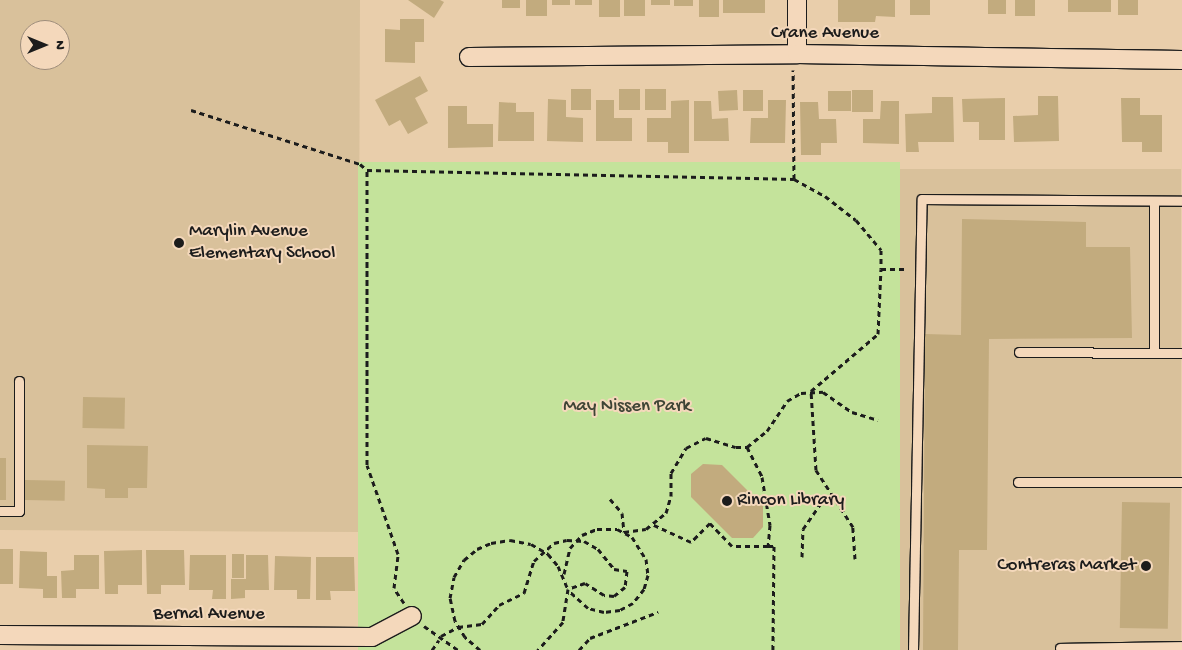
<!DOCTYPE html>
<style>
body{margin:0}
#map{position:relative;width:1182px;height:650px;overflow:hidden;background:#e9ceab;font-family:"Gochi Hand",sans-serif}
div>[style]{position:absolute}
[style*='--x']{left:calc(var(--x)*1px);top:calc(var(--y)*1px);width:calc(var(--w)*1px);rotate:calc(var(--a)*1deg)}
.built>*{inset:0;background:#d9c19b;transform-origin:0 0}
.green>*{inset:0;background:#c4e39b;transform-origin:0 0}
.building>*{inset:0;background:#c2ab7e;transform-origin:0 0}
.path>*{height:3px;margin-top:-1.5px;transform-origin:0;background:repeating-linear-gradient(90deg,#1c1c1c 0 5px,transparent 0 9px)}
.roads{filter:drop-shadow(1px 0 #1c1c1c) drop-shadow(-1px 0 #1c1c1c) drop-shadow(0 1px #1c1c1c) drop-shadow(0 -1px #1c1c1c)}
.lane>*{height:9px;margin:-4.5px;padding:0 4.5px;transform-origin:4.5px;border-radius:4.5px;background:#f4d8bb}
.street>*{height:18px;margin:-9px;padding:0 9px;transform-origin:9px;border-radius:9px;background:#f4d8bb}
.dots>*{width:14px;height:14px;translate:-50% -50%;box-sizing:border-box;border:2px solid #f4d8bb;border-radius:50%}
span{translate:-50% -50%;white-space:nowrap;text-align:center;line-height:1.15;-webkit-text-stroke:4px #f4d8bb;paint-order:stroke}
.street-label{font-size:19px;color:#1c1c1c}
.poi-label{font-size:19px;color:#1c1c1c}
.left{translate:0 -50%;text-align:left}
.right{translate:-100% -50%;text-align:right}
.park-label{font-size:19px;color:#3e4435}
.north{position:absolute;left:20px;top:20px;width:50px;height:50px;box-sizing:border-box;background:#f4d8bb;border:1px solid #9e8d7b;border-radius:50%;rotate:90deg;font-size:14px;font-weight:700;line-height:20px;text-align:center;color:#1c1c1c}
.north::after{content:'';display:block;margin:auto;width:18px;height:22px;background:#1c1c1c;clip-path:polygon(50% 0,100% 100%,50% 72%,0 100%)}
</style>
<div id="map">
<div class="built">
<i style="clip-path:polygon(evenodd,0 0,360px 0,358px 532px,0 530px,0 0,30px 30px,60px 30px,60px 60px,30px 60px,30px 30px)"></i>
<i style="left:900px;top:169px;width:281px;height:481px"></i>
</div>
<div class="green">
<i style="left:358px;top:162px;width:542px;height:488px"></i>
</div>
<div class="building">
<i style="clip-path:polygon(408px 0,440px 0,444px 2px,434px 18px)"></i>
<i style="left:502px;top:0;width:18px;height:8px"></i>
<i style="left:526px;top:0;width:21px;height:16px"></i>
<i style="left:552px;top:0;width:18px;height:5px"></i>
<i style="left:575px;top:0;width:17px;height:5px"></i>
<i style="left:599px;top:0;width:21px;height:17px"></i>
<i style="left:624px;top:0;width:21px;height:16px"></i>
<i style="left:651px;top:0;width:19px;height:5px"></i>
<i style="left:674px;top:0;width:19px;height:6px"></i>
<i style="left:699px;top:0;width:20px;height:17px"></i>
<i style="left:723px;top:0;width:42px;height:13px"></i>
<i style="clip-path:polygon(838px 0,895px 0,895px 17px,876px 16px,875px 22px,838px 22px)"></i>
<i style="left:910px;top:0;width:20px;height:15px"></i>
<i style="left:988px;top:0;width:18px;height:14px"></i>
<i style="left:1015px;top:0;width:20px;height:16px"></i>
<i style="left:1068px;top:0;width:43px;height:12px"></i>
<i style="left:1118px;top:0;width:20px;height:15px"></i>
<i style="clip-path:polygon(400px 19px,424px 19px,424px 42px,415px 42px,415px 63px,385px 62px,385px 29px,400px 30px)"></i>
<i style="clip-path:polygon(420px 76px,428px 91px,415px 98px,428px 123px,408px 134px,400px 120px,389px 126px,375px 100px)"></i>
<i style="left:571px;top:89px;width:20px;height:21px"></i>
<i style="left:619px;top:89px;width:21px;height:21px"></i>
<i style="left:666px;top:89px;width:21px;height:21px;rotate:90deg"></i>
<i style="left:737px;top:90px;width:20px;height:19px;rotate:87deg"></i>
<i style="left:743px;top:90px;width:20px;height:21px"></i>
<i style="left:873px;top:90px;width:22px;height:21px;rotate:90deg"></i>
<i style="left:828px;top:91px;width:23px;height:20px"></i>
<i style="clip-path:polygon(1038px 96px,1058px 96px,1059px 141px,1014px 142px,1013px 116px,1038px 115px)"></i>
<i style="clip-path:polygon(932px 97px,953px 97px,954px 142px,918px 142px,919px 152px,906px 152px,905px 114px,932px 113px)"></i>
<i style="clip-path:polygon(1005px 98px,1005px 140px,979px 140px,979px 122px,963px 122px,962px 99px)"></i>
<i style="clip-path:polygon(1121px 98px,1140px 98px,1140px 115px,1162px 115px,1162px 152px,1142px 152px,1142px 142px,1122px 142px)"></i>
<i style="clip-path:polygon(548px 99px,566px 100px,566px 117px,583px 118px,583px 142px,547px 141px)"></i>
<i style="clip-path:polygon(596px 100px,614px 100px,614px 118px,632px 118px,632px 141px,596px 141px)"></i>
<i style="clip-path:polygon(689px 100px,689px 153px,668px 153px,668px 142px,647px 142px,647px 118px,671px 118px,671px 101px)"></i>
<i style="clip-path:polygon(768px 100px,786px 100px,785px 143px,750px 143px,751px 118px,768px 118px)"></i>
<i style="clip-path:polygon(694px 101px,711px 101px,712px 119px,728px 118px,729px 141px,694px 141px)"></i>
<i style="clip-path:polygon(881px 101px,899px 101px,899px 144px,863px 143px,863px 119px,880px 119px)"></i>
<i style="clip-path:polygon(499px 102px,516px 103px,516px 112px,534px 112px,534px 141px,498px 141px)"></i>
<i style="clip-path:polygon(800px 102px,818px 102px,819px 119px,836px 119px,837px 143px,821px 143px,821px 155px,801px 155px)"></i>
<i style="clip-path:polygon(448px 106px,467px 106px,467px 124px,493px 124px,493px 147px,448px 148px)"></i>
<i style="clip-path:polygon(962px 219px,1086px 222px,1086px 247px,1130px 247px,1132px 338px,989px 339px,987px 550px,959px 550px,958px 650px,923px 650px,925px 334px,961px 335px)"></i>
<i style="left:83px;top:397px;width:42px;height:31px;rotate:1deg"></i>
<i style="clip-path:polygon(87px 445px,148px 446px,147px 488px,128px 488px,128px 498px,105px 498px,105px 489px,87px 488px)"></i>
<i style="left:0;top:458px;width:6px;height:42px"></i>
<i style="clip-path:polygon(703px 464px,722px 465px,763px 506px,763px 527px,753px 538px,732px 538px,691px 497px,691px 474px)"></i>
<i style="left:25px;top:480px;width:40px;height:20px;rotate:1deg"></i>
<i style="left:1122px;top:502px;width:48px;height:126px;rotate:1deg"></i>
<i style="left:0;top:549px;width:13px;height:35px"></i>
<i style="clip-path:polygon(142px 550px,142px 585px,118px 585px,118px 594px,105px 594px,104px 551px)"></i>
<i style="clip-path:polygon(146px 550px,184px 550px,185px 585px,161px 585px,161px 594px,147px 594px)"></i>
<i style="clip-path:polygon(20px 551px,47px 552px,47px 576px,57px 576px,57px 598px,43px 598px,43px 589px,19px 588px)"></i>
<i style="left:232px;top:554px;width:12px;height:24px"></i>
<i style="clip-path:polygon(74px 555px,99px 555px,99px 589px,76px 589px,76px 598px,62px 598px,61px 571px,74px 570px)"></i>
<i style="clip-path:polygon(190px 555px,226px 555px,226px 599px,212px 599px,213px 590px,189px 590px)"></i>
<i style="clip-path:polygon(246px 555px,268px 555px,269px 590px,245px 590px,245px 598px,231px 599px,231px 579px,246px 579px)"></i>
<i style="clip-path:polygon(275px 556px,311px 557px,310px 599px,297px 599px,297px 590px,274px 590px)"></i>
<i style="clip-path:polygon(316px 557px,354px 557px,355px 591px,330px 591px,331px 600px,316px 600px)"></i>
</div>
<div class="path">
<i style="--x:191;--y:110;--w:177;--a:17.7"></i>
<i style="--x:360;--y:164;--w:9;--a:41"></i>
<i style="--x:794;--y:179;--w:35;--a:29"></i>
<i style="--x:825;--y:196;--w:39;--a:38"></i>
<i style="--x:856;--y:220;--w:39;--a:50"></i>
<i style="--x:881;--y:250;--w:19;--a:90"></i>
<i style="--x:881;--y:269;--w:27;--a:0"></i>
<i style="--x:747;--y:447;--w:26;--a:-39"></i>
<i style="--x:767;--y:431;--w:36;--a:-56"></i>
<i style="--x:787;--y:401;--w:16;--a:-30"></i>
<i style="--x:801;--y:393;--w:22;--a:-3"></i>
<i style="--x:823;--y:392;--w:35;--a:35"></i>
<i style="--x:852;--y:412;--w:27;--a:17"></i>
<i style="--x:610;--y:499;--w:18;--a:49"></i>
<i style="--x:622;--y:513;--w:19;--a:84"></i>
<i style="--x:624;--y:532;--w:22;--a:-8"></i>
<i style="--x:646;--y:529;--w:26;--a:-39"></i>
<i style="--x:666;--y:513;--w:18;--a:-74"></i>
<i style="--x:671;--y:496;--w:23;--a:-90"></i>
<i style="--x:671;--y:473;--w:29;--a:-59"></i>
<i style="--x:686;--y:448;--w:22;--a:-27"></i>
<i style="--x:706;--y:438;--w:31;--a:17"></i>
<i style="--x:736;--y:447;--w:11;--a:0"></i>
<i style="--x:747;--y:447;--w:34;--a:63"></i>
<i style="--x:762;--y:477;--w:49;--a:80.5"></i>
<i style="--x:770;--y:525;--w:21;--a:95"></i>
<i style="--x:768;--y:546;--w:36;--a:180"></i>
<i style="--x:732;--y:546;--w:32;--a:-134"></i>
<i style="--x:710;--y:523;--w:27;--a:135"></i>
<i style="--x:691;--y:542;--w:41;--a:-155.3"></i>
<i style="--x:768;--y:546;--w:6;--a:0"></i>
<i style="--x:774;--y:546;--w:104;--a:90.6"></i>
<i style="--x:802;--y:557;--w:28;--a:-88"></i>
<i style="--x:803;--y:529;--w:44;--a:-55.2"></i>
<i style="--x:855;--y:559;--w:32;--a:-94"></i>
<i style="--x:853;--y:527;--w:68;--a:-123"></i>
<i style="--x:816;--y:470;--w:79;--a:-93.6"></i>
<i style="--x:811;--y:391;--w:88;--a:-40.4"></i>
<i style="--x:878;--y:334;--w:65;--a:-87.4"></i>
<i style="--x:564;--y:574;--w:27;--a:-77"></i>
<i style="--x:570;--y:548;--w:18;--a:-47"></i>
<i style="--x:582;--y:535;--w:16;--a:-22"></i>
<i style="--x:597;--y:529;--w:20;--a:0"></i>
<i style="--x:617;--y:529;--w:17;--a:28"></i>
<i style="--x:632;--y:537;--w:26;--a:58"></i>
<i style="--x:646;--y:559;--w:16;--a:83"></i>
<i style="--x:648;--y:575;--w:15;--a:106"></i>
<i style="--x:644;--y:589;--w:18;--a:128"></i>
<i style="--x:633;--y:603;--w:15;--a:152"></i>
<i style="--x:620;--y:610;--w:16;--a:173"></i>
<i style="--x:604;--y:612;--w:16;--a:-166"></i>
<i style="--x:588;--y:608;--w:27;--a:-138"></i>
<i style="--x:404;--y:603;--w:18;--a:-124"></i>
<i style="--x:394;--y:588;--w:34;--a:-83"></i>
<i style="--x:398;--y:554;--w:94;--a:-109.2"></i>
<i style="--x:367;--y:465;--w:295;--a:-90"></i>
<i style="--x:367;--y:170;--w:427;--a:1.2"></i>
<i style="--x:794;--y:179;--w:109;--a:-90.5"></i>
<i style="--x:424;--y:626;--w:42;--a:35.2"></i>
<i style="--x:441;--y:636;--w:19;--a:-28"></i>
<i style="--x:458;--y:627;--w:24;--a:-7"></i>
<i style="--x:482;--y:624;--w:25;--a:-48"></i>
<i style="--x:499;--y:605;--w:28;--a:-26"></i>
<i style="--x:524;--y:593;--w:34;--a:-73"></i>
<i style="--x:534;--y:561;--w:27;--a:-42"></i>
<i style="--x:554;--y:543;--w:13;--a:-13"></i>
<i style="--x:567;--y:540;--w:17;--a:3"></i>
<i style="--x:584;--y:541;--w:16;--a:30"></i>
<i style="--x:598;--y:549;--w:26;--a:51"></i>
<i style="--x:614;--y:569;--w:13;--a:9"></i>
<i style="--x:627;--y:571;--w:16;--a:97"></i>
<i style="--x:625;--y:587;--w:14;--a:141"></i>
<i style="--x:614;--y:596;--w:10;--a:-174"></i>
<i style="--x:604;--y:595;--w:22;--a:-148"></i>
<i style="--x:585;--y:583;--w:18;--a:161"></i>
<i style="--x:432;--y:650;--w:12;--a:-55"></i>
<i style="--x:480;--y:650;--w:20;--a:-139"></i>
<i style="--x:465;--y:637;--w:19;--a:-122"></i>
<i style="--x:455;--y:621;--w:24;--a:-102"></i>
<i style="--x:450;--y:598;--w:21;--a:-79"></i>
<i style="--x:454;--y:577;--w:20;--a:-60"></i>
<i style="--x:464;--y:560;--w:17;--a:-40"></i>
<i style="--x:477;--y:549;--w:15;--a:-23"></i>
<i style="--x:491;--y:543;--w:19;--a:-9"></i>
<i style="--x:510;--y:540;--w:21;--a:11"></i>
<i style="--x:531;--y:544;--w:20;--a:30"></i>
<i style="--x:548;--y:554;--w:16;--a:50"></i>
<i style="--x:558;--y:566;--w:25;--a:67"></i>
<i style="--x:568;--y:589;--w:33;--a:99"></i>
<i style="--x:563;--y:622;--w:38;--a:132"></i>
<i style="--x:579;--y:650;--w:16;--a:-47"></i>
<i style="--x:590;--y:638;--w:73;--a:-20.9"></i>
</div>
<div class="roads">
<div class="lane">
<i style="--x:1154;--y:201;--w:152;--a:90"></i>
<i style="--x:1019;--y:352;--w:163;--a:0.4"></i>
<i style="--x:1018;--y:482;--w:164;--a:0"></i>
<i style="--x:0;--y:511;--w:19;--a:0"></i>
<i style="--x:19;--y:511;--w:130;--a:-90"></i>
<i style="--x:1060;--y:648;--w:122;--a:-0.9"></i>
<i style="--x:913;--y:650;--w:451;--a:-88.9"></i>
<i style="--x:922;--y:199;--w:260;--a:0.4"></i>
</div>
<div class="street">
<i style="--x:797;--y:0;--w:54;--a:90"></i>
<i style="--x:469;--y:57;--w:328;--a:-0.5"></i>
<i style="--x:797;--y:54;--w:385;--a:0.9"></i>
<i style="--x:0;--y:635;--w:372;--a:0.3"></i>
<i style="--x:372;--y:637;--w:45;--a:-27.7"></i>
</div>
</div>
<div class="dots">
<i style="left:179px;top:243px;background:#1c1c1c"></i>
<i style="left:727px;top:501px;background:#1c1c1c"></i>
<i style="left:1146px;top:566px;background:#1c1c1c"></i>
</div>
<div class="street-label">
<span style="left:825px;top:34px">Crane Avenue</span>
<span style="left:209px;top:615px">Bernal Avenue</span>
</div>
<div class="poi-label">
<span class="left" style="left:189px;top:243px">Marylin Avenue<br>Elementary School</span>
<span class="left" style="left:737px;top:501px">Rincon Library</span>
<span class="right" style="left:1136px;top:566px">Contreras Market</span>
</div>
<div class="park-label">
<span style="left:627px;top:407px">May Nissen Park</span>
</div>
<div class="north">N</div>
</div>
